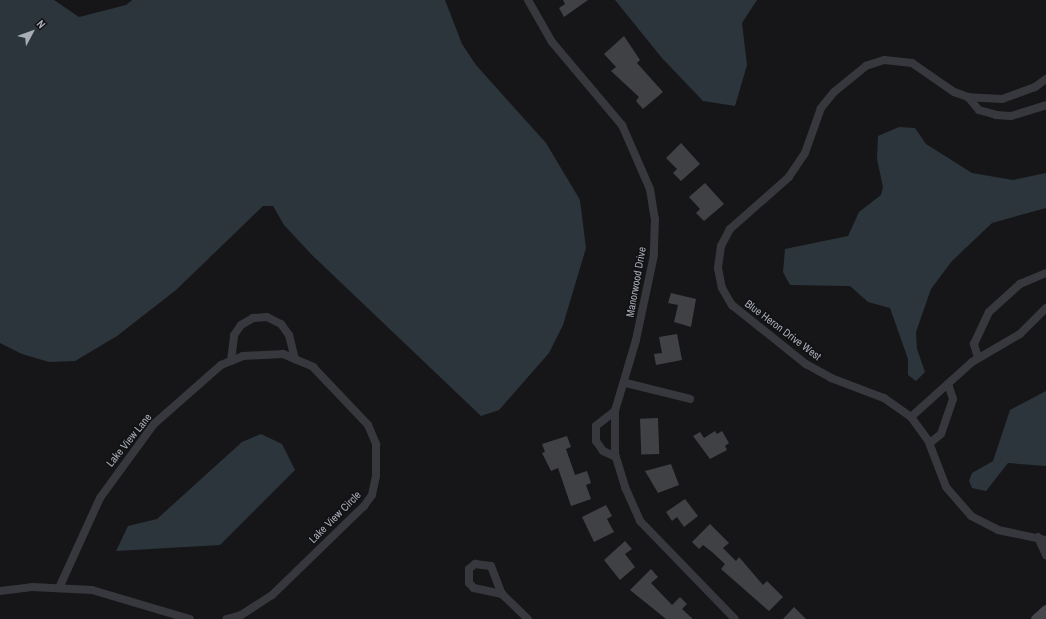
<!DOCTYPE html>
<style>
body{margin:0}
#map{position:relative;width:1046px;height:619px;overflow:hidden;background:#161618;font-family:"Archivo Narrow",sans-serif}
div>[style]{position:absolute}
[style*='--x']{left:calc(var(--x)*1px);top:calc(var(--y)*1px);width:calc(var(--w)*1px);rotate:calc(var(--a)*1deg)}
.water>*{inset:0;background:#2c353c}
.building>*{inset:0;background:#404145;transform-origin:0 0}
.minor>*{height:8px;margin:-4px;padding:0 4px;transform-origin:4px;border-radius:4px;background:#37383d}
.secondary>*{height:11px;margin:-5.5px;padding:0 5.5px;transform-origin:5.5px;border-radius:5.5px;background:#45474d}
span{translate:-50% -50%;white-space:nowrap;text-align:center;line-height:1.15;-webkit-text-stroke:3px #111113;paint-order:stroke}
.street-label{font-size:11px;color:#a8adb8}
.north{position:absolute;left:12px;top:12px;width:40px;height:40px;-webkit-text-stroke:3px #111113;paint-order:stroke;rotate:49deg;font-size:11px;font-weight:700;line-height:16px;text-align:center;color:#a8adb8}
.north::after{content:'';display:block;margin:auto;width:14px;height:18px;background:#a8adb8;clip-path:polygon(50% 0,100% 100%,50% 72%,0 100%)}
</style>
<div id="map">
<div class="water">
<i style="clip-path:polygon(0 0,54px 0,79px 17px,126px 5px,132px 0,445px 0,462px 44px,476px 65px,546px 143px,580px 200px,586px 248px,563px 325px,549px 353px,499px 410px,481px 416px,312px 255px,284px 225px,273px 206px,263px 206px,176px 290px,117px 336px,75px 361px,49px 362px,22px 354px,0 343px)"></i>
<i style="clip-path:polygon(615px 0,757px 0,742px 23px,747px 65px,735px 106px,703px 101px,662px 58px)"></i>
<i style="clip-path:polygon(899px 127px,915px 128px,926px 144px,972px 173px,1013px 180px,1046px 173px,1046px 208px,992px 223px,952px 261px,931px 289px,916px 332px,917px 349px,925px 372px,916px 381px,908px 375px,908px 359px,890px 308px,868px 302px,850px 286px,790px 285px,783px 272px,785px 249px,848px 236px,859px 212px,881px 195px,883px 187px,877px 159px,878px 136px)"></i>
<i style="clip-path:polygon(1046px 391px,1046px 466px,1008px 463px,986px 491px,972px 488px,969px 481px,972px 473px,993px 461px,1010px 410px)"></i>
<i style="clip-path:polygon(261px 434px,282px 444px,295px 470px,220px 545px,116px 551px,128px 526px,157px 519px,242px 442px)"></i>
</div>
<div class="building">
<i style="clip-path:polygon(563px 0,588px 0,564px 17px,559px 8px,565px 4px)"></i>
<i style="clip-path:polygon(624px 36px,640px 60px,637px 63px,663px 92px,643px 109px,636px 101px,639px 97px,611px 71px,616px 67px,604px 54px)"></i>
<i style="clip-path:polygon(681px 143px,700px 164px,681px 181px,673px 173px,677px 169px,666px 158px)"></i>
<i style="clip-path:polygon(705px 183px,724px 204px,704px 221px,696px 213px,700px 209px,689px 197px)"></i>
<i style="clip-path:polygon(671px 293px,696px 299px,691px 327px,674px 322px,678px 305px,668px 303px)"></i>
<i style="clip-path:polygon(677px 334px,682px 360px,656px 365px,654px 354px,662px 353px,659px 337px)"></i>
<i style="left:658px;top:418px;width:36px;height:18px;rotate:88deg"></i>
<i style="clip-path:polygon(715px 431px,717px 434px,722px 431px,729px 443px,725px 446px,727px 450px,710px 459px,693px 436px,700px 432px,704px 438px)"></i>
<i style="clip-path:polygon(567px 436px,571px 447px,566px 449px,575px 475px,587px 471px,591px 483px,586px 485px,591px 499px,571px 506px,558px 468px,551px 471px,542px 453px,545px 452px,542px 444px)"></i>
<i style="clip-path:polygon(671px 464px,679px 485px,658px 493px,645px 471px)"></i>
<i style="clip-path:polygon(685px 499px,698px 516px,684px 527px,677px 517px,672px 521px,666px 512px)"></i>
<i style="clip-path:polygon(606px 505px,612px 516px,607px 519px,614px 532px,594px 542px,582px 517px)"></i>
<i style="clip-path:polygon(710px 524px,729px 543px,723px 548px,736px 561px,739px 557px,763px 585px,767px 581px,783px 597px,769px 611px,721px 569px,725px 564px,712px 552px,703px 545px,699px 549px,692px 542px)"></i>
<i style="clip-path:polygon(625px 541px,632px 549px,625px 554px,635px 567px,620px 580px,604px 560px)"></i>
<i style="clip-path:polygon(651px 569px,658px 577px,651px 583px,672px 605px,680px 597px,687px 604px,682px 609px,693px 619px,666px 619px,630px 590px)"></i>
<i style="clip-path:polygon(794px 607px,806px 619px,783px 619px)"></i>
</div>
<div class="minor">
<i style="--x:528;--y:0;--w:48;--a:60.3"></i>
<i style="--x:552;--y:42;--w:109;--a:49.9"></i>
<i style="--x:622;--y:125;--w:70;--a:66.4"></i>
<i style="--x:650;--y:189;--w:30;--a:81"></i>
<i style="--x:655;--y:219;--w:36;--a:92"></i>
<i style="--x:654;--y:255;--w:87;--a:102"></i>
<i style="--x:636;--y:340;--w:74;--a:106.5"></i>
<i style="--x:615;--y:411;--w:43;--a:90"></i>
<i style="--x:615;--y:454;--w:34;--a:73"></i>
<i style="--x:625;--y:487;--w:37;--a:66"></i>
<i style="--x:640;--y:521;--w:136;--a:45.9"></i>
<i style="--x:1046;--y:79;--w:14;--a:144"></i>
<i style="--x:1035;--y:87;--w:35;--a:160"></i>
<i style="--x:1002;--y:99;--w:34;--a:-177"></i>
<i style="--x:968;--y:97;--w:15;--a:-160"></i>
<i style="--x:954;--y:92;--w:51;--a:-145.4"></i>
<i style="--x:912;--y:63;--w:28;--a:-174"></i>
<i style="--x:884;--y:60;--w:19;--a:162"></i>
<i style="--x:866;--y:66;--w:41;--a:140.9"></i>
<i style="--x:834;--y:92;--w:21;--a:129"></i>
<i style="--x:821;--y:108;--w:48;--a:109.6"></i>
<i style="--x:805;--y:153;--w:29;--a:124"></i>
<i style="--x:789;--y:177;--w:79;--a:138.6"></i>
<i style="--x:730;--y:229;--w:19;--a:118"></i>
<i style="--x:721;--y:246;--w:22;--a:98"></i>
<i style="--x:718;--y:268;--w:20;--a:79"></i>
<i style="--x:722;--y:288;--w:20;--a:60"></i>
<i style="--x:732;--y:305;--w:95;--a:38.6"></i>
<i style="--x:806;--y:364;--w:29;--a:29"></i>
<i style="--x:831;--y:378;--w:57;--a:20.7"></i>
<i style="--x:884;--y:398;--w:33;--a:35"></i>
<i style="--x:911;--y:417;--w:29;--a:54"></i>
<i style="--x:928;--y:440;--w:50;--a:69"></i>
<i style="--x:946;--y:487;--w:38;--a:49"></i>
<i style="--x:971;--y:516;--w:30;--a:27"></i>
<i style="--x:998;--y:530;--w:49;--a:11.8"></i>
<i style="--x:968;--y:97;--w:17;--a:50"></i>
<i style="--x:979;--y:110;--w:18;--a:16"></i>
<i style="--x:996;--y:115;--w:15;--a:4"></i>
<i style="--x:1011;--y:116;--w:37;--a:-17"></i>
<i style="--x:978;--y:358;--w:15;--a:-106"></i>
<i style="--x:974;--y:344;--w:35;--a:-65"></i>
<i style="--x:989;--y:312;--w:42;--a:-42.1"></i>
<i style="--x:1020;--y:284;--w:28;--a:-23"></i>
<i style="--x:231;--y:361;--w:26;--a:-83"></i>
<i style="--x:234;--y:335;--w:12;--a:-55"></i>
<i style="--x:241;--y:325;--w:14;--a:-30"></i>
<i style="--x:253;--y:318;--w:14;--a:-4"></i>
<i style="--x:267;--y:317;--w:16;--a:27"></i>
<i style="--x:281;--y:324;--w:14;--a:54"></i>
<i style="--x:289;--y:335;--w:25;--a:76"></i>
<i style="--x:626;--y:383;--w:66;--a:14"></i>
<i style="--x:615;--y:411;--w:24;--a:142"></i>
<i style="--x:596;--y:426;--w:15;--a:90"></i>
<i style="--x:596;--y:441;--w:12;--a:55"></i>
<i style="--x:603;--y:451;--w:14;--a:25"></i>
<i style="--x:911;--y:417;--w:82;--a:-42"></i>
<i style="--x:972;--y:362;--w:56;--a:-30.3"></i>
<i style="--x:1020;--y:334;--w:37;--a:-45"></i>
<i style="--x:930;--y:443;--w:14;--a:-39"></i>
<i style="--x:941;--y:434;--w:37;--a:-71"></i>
<i style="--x:953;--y:399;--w:16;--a:-108"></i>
<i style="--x:1038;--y:537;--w:20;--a:66"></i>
<i style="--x:59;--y:588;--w:99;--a:-65.5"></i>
<i style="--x:100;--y:498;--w:92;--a:-53.9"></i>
<i style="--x:154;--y:424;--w:89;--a:-41.4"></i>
<i style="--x:221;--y:365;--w:24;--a:-22"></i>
<i style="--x:243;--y:356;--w:40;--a:-2.9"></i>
<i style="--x:283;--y:354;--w:33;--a:23"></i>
<i style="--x:313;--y:367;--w:80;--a:46.5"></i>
<i style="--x:368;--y:425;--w:21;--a:67"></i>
<i style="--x:376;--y:444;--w:32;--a:90"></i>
<i style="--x:376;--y:476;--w:19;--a:102"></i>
<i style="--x:372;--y:495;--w:14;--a:126"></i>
<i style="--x:364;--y:506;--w:128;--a:135.9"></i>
<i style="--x:272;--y:595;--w:37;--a:147"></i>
<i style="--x:241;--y:615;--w:15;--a:164"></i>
<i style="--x:0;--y:591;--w:32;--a:-7"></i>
<i style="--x:32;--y:587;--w:60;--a:2.9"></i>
<i style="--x:92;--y:590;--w:102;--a:16.5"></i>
<i style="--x:502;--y:594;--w:29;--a:-168"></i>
<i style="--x:474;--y:588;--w:7;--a:-135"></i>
<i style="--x:469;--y:583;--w:14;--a:-90"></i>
<i style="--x:469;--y:569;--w:8;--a:-40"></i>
<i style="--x:475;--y:564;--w:16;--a:7"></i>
<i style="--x:491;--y:566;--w:30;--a:69"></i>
<i style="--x:502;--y:594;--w:36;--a:44"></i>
</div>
<div class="secondary">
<i style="--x:1036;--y:619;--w:13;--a:-42"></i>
</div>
<div class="street-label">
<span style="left:636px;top:282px;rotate:-80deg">Manorwood Drive</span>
<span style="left:783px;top:330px;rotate:37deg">Blue Heron Drive West</span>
<span style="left:129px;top:440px;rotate:-51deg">Lake View Lane</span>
<span style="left:335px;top:517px;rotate:-45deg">Lake View Circle</span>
</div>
<div class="north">N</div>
</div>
